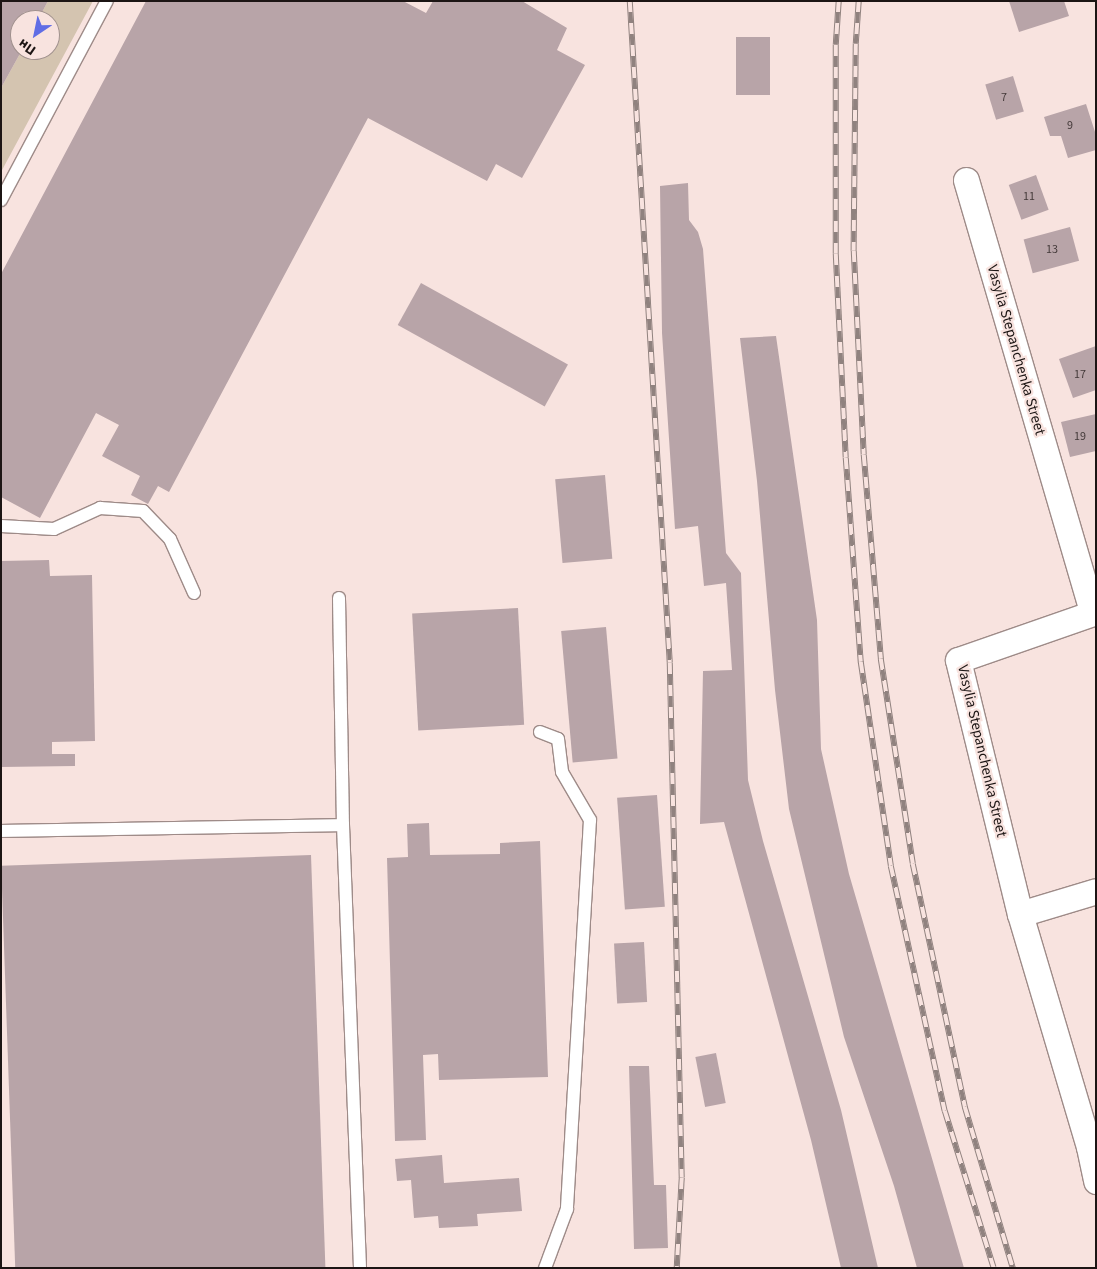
<!DOCTYPE html>
<meta charset="utf-8">
<style>
body{margin:0}
#map{position:relative;width:1097px;height:1269px;overflow:hidden;background:#f8e3df;font-family:"Source Sans 3",sans-serif}
div>[style]{position:absolute}
[style*='--x']{left:calc(var(--x)*1px);top:calc(var(--y)*1px);width:calc(var(--w)*1px);rotate:calc(var(--a)*1deg)}
.green>*{inset:0;background:#d4c4b0}
.building>*{inset:0;background:#b8a4a8;transform-origin:0 0}
.roads{filter:drop-shadow(1px 0 #9e8b88) drop-shadow(-1px 0 #9e8b88) drop-shadow(0 1px #9e8b88) drop-shadow(0 -1px #9e8b88)}
.service>*{height:12px;margin:-6px;padding:0 6px;transform-origin:6px;border-radius:6px;background:#fff}
.minor>*{height:25px;margin:-12.5px;padding:0 12.5px;transform-origin:12.5px;border-radius:12.5px;background:#fff}
.rail>*{height:5.5px;margin-top:-2.75px;transform-origin:0;background:repeating-linear-gradient(90deg,#f8e3df 0 11px,#90827f 0 22px);box-sizing:border-box;border-block:1px solid #90827f}
span{translate:-50% -50%;white-space:nowrap;text-align:center;line-height:1.15;-webkit-text-stroke:4.5px #f8e3df;paint-order:stroke}
.number-label{font-size:12px;color:#433939}
.number-label span{-webkit-text-stroke-width:0}
.street-label{font-size:15px;color:#1c1514}
.frame{position:absolute;inset:0;border:2px solid #1c1514;pointer-events:none}
.north{position:absolute;left:10px;top:10px;width:50px;height:50px;box-sizing:border-box;background:#f8e3df;border:1px solid #a0918e;border-radius:50%;rotate:214deg;font-size:14px;font-weight:700;line-height:20px;text-align:center;color:#1c1514}
.north::after{content:'';display:block;margin:auto;width:18px;height:22px;background:#606de5;clip-path:polygon(50% 0,100% 100%,50% 72%,0 100%)}
</style>
<div id="map">
<div class="green">
<i style="clip-path:polygon(48px 1px,93px 1px,1px 172px,1px 88px,22px 50px,50px 50px,50px 20px,38px 20px)"></i>
</div>
<div class="building">
<i style="clip-path:polygon(1px 1px,48px 1px,38px 20px,20px 20px,22px 50px,1px 88px)"></i>
<i style="clip-path:polygon(146px 1px,403px 1px,426px 13px,433px 1px,522px 1px,567px 28px,557px 50px,585px 65px,522px 178px,496px 164px,487px 181px,368px 118px,169px 492px,158px 486px,148px 504px,131px 495px,140px 476px,102px 456px,119px 425px,96px 413px,40px 518px,1px 497px,1px 274px)"></i>
<i style="clip-path:polygon(1009px 1px,1064px 1px,1069px 16px,1019px 32px)"></i>
<i style="left:736px;top:37px;width:34px;height:58px"></i>
<i style="left:1013px;top:76px;width:37px;height:29px;rotate:73deg"></i>
<i style="clip-path:polygon(1086px 104px,1096px 135px,1096px 150px,1068px 158px,1061px 136px,1050px 136px,1044px 117px)"></i>
<i style="left:1036px;top:175px;width:37px;height:29px;rotate:70deg"></i>
<i style="clip-path:polygon(688px 183px,689px 220px,698px 232px,703px 249px,726px 553px,741px 573px,748px 780px,763px 841px,841px 1110px,878px 1268px,841px 1268px,811px 1140px,724px 822px,700px 824px,703px 671px,732px 670px,726px 583px,704px 586px,698px 526px,675px 529px,662px 333px,660px 186px)"></i>
<i style="left:1070px;top:227px;width:35px;height:48px;rotate:75deg"></i>
<i style="left:421px;top:283px;width:168px;height:48px;rotate:29deg"></i>
<i style="clip-path:polygon(776px 336px,817px 620px,821px 749px,849px 874px,964px 1268px,917px 1268px,894px 1186px,844px 1037px,789px 809px,775px 690px,757px 481px,740px 338px)"></i>
<i style="clip-path:polygon(1096px 346px,1096px 390px,1073px 398px,1059px 359px)"></i>
<i style="clip-path:polygon(1096px 414px,1096px 451px,1070px 457px,1061px 422px)"></i>
<i style="left:605px;top:475px;width:84px;height:50px;rotate:85deg"></i>
<i style="clip-path:polygon(49px 560px,50px 576px,92px 575px,95px 741px,52px 742px,52px 754px,75px 754px,75px 766px,1px 767px,1px 561px)"></i>
<i style="left:518px;top:608px;width:117px;height:106px;rotate:87deg"></i>
<i style="left:606px;top:627px;width:132px;height:45px;rotate:85deg"></i>
<i style="left:657px;top:795px;width:112px;height:40px;rotate:86deg"></i>
<i style="clip-path:polygon(429px 823px,430px 855px,500px 854px,500px 843px,540px 841px,548px 1077px,439px 1080px,438px 1054px,423px 1055px,426px 1140px,395px 1141px,387px 858px,408px 857px,407px 824px)"></i>
<i style="left:311px;top:855px;width:413px;height:310px;rotate:88deg"></i>
<i style="left:644px;top:942px;width:60px;height:30px;rotate:87deg"></i>
<i style="left:716px;top:1053px;width:51px;height:21px;rotate:79deg"></i>
<i style="clip-path:polygon(629px 1066px,649px 1066px,654px 1185px,666px 1185px,668px 1248px,634px 1249px)"></i>
<i style="clip-path:polygon(442px 1155px,444px 1183px,519px 1178px,522px 1211px,477px 1214px,478px 1226px,439px 1228px,438px 1216px,414px 1218px,411px 1180px,397px 1181px,395px 1159px)"></i>
</div>
<div class="roads">
<div class="service">
<i style="--x:1;--y:200;--w:225;--a:-62"></i>
<i style="--x:1;--y:526;--w:53;--a:3.2"></i>
<i style="--x:54;--y:529;--w:51;--a:-24.5"></i>
<i style="--x:100;--y:508;--w:43;--a:4"></i>
<i style="--x:143;--y:511;--w:39;--a:46"></i>
<i style="--x:170;--y:539;--w:59;--a:66"></i>
<i style="--x:339;--y:598;--w:227;--a:89"></i>
<i style="--x:540;--y:732;--w:19;--a:21"></i>
<i style="--x:558;--y:739;--w:33;--a:83"></i>
<i style="--x:562;--y:772;--w:56;--a:59.7"></i>
<i style="--x:590;--y:820;--w:390;--a:93.4"></i>
<i style="--x:567;--y:1209;--w:63;--a:110.4"></i>
<i style="--x:1;--y:831;--w:342;--a:-1"></i>
<i style="--x:343;--y:825;--w:443;--a:87.8"></i>
</div>
<div class="minor">
<i style="--x:966;--y:180;--w:451;--a:73.7"></i>
<i style="--x:1096;--y:612;--w:146;--a:160.8"></i>
<i style="--x:958;--y:660;--w:261;--a:76.3"></i>
<i style="--x:1020;--y:914;--w:243;--a:73.5"></i>
<i style="--x:1089;--y:1147;--w:35;--a:78"></i>
<i style="--x:1020;--y:914;--w:79;--a:-16.8"></i>
</div>
</div>
<div class="rail">
<i style="--x:630;--y:1;--w:663;--a:86.54"></i>
<i style="--x:670;--y:663;--w:515;--a:88.67"></i>
<i style="--x:682;--y:1178;--w:90;--a:93.2"></i>
<i style="--x:839;--y:1;--w:44;--a:93.9"></i>
<i style="--x:836;--y:45;--w:209;--a:90"></i>
<i style="--x:836;--y:254;--w:204;--a:87.2"></i>
<i style="--x:846;--y:458;--w:205;--a:85.8"></i>
<i style="--x:861;--y:662;--w:206;--a:81.6"></i>
<i style="--x:891;--y:866;--w:251;--a:77.6"></i>
<i style="--x:945;--y:1111;--w:164;--a:72.7"></i>
<i style="--x:859;--y:1;--w:43;--a:94"></i>
<i style="--x:856;--y:44;--w:207;--a:90.6"></i>
<i style="--x:854;--y:251;--w:204;--a:87.2"></i>
<i style="--x:864;--y:455;--w:205;--a:85.2"></i>
<i style="--x:881;--y:659;--w:207;--a:81.1"></i>
<i style="--x:913;--y:864;--w:249;--a:77.9"></i>
<i style="--x:965;--y:1107;--w:168;--a:73.4"></i>
</div>
<div class="number-label">
<span style="left:1004px;top:98px">7</span>
<span style="left:1070px;top:126px">9</span>
<span style="left:1029px;top:197px">11</span>
<span style="left:1052px;top:250px">13</span>
<span style="left:1080px;top:375px">17</span>
<span style="left:1080px;top:437px">19</span>
</div>
<div class="street-label">
<span style="left:1016px;top:350px;rotate:74deg">Vasylia Stepanchenka Street</span>
<span style="left:982px;top:751px;rotate:77deg">Vasylia Stepanchenka Street</span>
</div>
<div class="frame"></div>
<div class="north">Пн</div>
</div>
